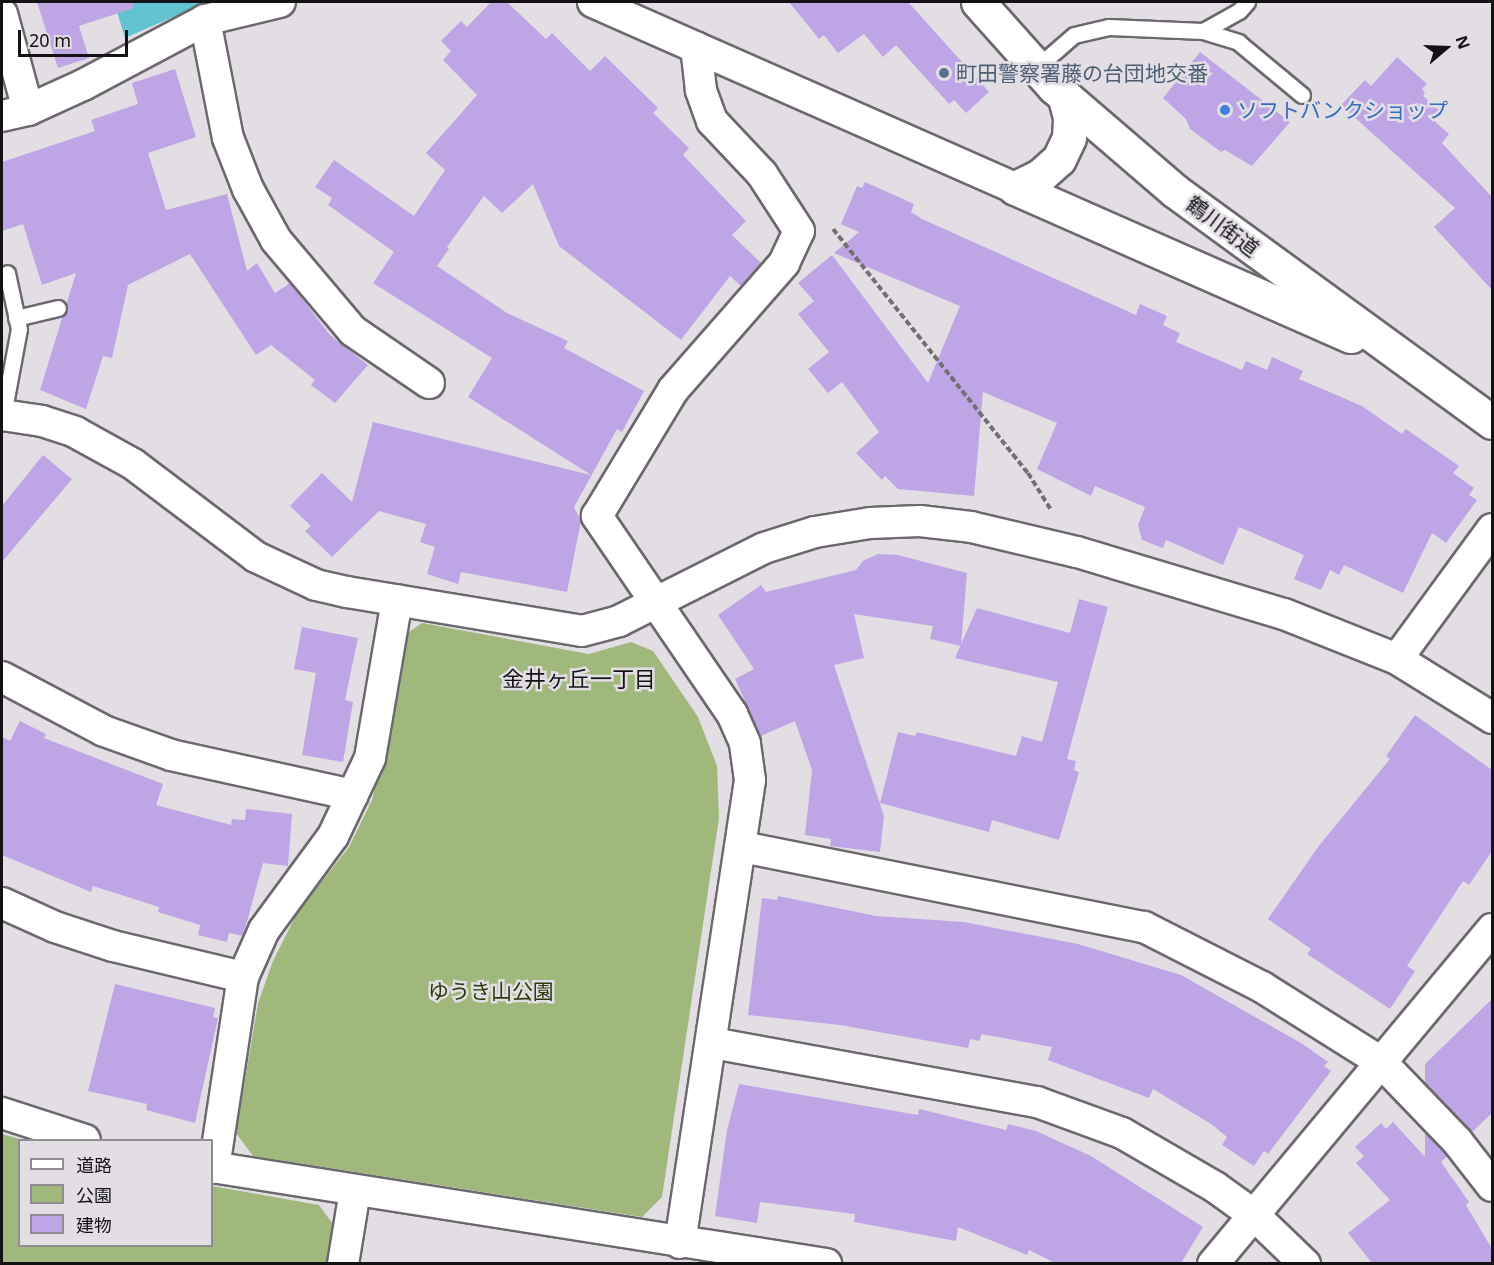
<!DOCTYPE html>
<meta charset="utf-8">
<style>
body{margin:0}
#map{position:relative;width:1494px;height:1265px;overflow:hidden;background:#e2dee4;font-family:"Noto Sans","Noto Sans JP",sans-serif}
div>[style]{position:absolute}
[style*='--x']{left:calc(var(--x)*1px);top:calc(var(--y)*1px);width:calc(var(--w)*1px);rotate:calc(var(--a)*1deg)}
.green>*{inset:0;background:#a1b87c}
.water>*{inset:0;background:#62c3d3}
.building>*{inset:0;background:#bea6e6}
.path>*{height:4px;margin-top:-2px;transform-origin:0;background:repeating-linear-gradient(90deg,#737074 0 6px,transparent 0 9px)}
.roads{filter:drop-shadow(2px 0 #6c686e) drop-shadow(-2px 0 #6c686e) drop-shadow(0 2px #6c686e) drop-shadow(0 -2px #6c686e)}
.lane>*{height:15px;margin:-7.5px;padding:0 7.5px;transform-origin:7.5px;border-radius:7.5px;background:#fff}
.street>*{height:30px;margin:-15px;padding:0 15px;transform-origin:15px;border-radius:15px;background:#fff}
.primary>*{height:33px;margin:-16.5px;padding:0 16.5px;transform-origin:16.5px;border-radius:16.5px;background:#fff}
.dots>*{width:16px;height:16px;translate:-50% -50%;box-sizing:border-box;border:3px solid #e2dee4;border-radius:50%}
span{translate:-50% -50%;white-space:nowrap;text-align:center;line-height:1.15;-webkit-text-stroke:5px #e2dee4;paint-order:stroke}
.service-label{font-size:21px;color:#4e5e75}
.left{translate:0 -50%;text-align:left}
.shop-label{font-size:21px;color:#366cbe}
.street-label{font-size:21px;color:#141215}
.park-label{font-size:21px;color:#2c3b0a}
.neighbourhood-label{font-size:22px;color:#141215}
.frame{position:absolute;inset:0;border:3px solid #141215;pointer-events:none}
.legend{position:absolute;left:18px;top:1139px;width:195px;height:108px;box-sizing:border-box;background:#e2dee4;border:2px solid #908c91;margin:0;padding:8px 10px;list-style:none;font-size:18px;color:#141215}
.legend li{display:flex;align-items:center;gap:12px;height:30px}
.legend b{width:30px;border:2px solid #908c91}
.north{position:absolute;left:1416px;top:18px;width:60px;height:60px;-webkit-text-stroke:4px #e2dee4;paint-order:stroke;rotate:71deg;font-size:16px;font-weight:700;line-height:24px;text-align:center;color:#141215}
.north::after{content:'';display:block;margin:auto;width:21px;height:27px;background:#141215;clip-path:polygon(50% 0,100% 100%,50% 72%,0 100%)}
.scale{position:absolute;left:18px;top:30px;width:110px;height:27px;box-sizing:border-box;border:3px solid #141215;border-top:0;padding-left:8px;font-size:18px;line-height:21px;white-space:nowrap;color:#141215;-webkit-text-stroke:4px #e2dee4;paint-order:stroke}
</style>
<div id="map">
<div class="green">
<i style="clip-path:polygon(422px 623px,589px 654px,631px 642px,653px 651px,698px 717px,717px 766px,719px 818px,662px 1197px,642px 1217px,253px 1156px,236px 1133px,258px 1003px,273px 961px,297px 913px,349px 847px,372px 800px,409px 632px)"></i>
<i style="clip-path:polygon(2px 1134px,23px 1140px,20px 1140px,20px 1246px,212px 1246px,212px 1186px,319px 1205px,335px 1227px,328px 1263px,2px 1263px)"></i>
</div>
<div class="water">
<i style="clip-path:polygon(114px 2px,207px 2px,125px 38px)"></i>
</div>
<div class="building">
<i style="clip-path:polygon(37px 2px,133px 2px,134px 8px,79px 26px,89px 58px,58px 68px)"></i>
<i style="clip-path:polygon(491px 2px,507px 2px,546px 39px,552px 33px,590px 71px,605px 56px,658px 108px,653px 113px,689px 148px,683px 155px,746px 221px,732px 235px,761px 263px,741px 286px,730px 276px,681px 340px,559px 246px,533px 184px,502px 213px,484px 196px,447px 247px,449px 249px,437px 266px,507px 313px,568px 341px,564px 348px,644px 391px,622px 432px,617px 429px,574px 507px,581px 521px,567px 592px,461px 572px,458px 584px,427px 574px,435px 547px,420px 542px,426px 524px,379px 511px,332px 557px,305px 531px,311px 526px,290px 506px,322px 473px,352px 502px,373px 422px,591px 475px,468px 397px,492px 358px,373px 283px,394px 252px,328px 205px,332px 198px,315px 187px,334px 160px,414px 216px,445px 170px,426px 153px,477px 95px,443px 60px,451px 51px,441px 41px,461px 21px,467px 27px)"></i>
<i style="clip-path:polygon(789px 2px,908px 2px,989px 92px,966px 113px,954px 100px,949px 104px,896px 45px,883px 57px,864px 34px,838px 53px,824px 35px,819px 39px)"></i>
<i style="clip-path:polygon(1200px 52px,1290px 122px,1252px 166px,1225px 150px,1221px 152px,1190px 129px,1186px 119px,1163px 98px)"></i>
<i style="clip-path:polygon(1397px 57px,1427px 84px,1422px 89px,1425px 93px,1423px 96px,1439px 110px,1432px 119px,1449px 134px,1442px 143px,1492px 197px,1492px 290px,1434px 227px,1455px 208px,1341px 105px,1365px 80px,1371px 86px)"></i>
<i style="clip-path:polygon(175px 69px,196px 137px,148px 153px,166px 210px,227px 194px,247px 271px,257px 263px,275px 293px,290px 283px,330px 335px,368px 365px,335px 403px,311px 385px,315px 380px,271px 345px,256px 355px,190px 254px,128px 285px,112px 358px,103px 356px,86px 409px,40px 390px,76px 273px,42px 285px,23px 224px,2px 231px,2px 162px,95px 131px,91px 120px,138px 104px,132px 83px)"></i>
<i style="clip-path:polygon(865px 182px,914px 204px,911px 212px,922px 219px,1136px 315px,1140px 304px,1167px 316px,1163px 325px,1180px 333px,1176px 342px,1242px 370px,1246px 361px,1267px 370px,1272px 357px,1303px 371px,1299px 379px,1362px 406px,1402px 434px,1406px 429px,1459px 466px,1453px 473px,1474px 488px,1469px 495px,1477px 500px,1446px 543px,1432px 533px,1403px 593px,1344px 565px,1339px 575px,1330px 570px,1321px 590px,1294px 579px,1304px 555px,1239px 527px,1223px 565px,1166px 540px,1163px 548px,1142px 540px,1138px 525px,1145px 507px,1095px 486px,1091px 496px,1037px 469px,1057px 423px,983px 392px,974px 496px,898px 489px,885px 476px,882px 480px,856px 453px,879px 432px,842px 382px,828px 393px,808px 369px,829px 352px,798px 314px,814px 301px,798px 283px,832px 255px,928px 383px,960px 306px,834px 253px,859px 232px,841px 224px,857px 186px,862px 188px)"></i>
<i style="clip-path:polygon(43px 455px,72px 479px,2px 562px,2px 506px)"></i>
<i style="clip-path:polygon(878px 554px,898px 555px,967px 573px,961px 646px,930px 639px,933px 626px,854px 614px,864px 658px,834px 665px,884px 816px,880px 852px,830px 846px,831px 839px,805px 835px,812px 770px,795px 721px,761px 736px,735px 679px,754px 669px,718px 615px,761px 585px,766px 592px,856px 570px,863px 561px)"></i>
<i style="clip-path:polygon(1079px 599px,1108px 607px,1067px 759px,1076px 761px,1074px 770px,1079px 772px,1059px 840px,992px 820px,989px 832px,880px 803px,898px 732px,915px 736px,917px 732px,1016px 756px,1022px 736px,1042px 742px,1058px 682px,955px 658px,977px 608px,1070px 633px)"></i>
<i style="clip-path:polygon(302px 627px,358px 638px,345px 700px,353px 702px,343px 762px,302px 755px,316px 673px,294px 669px)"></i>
<i style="clip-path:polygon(1415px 715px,1492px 770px,1492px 851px,1469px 885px,1463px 881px,1407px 966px,1415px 971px,1390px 1009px,1307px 954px,1311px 949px,1268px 919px,1318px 847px,1390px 759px,1386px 756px)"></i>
<i style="clip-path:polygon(20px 721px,46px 734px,44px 738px,163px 784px,156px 805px,231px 825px,232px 819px,245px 820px,246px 809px,292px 814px,288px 866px,263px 863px,243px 936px,229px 933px,227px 942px,198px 935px,200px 925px,158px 912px,159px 907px,93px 886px,91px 892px,2px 855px,2px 737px,10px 741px)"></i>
<i style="clip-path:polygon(778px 896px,876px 916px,964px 922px,1078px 944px,1181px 975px,1301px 1043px,1328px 1062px,1324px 1066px,1331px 1071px,1268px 1154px,1264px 1151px,1254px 1166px,1222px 1145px,1227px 1137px,1211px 1124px,1153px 1089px,1149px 1098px,1048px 1060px,1052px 1047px,981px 1034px,980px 1041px,970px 1039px,968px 1048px,840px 1025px,748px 1015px,762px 898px,777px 900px)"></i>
<i style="clip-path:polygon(115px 984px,215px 1008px,213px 1017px,218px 1018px,195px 1123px,146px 1110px,147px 1104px,88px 1091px)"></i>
<i style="clip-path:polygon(1492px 999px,1492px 1113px,1472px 1132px,1425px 1083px,1425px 1064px)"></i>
<i style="clip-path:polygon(739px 1084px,918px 1115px,919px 1109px,1006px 1130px,1008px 1124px,1036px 1131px,1091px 1156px,1203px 1227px,1181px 1263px,1055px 1263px,1029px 1250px,1027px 1255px,958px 1227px,956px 1241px,854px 1222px,855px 1214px,760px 1202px,757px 1223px,715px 1216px,727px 1130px)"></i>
<i style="clip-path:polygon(1393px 1122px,1425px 1157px,1425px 1133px,1447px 1156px,1441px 1162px,1469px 1202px,1466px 1205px,1492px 1249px,1492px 1263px,1372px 1263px,1348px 1233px,1390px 1200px,1356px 1163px,1364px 1156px,1355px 1147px,1381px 1123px,1386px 1129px)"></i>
</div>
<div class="path">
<i style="--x:833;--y:229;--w:312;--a:51.4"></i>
<i style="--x:1028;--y:473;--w:44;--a:58.1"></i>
</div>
<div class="roads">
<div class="lane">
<i style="--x:1203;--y:31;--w:41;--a:-29.1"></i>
<i style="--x:1239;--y:11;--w:12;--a:-48"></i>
<i style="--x:1036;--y:68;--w:50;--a:-41"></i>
<i style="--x:1074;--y:35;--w:36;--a:-13"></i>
<i style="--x:1109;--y:27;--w:94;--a:2.4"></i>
<i style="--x:1203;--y:31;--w:37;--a:17"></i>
<i style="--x:1238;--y:42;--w:83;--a:39.6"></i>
<i style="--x:16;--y:318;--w:43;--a:-13.4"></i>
<i style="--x:3;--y:415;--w:87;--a:-79.5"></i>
<i style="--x:19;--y:329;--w:57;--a:-102.1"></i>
</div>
<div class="street">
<i style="--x:593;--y:2;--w:461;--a:23.8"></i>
<i style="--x:2;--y:14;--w:99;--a:74.8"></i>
<i style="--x:205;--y:20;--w:120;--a:79"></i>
<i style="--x:228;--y:138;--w:55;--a:68.6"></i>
<i style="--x:248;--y:189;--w:58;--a:61.2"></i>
<i style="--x:276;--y:240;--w:119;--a:49.8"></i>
<i style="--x:353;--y:331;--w:92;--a:34.4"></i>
<i style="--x:2;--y:116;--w:27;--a:-13"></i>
<i style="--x:28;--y:110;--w:60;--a:-24.4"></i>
<i style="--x:83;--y:85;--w:138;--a:-28"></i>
<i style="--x:205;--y:20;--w:77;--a:-13.5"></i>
<i style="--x:2;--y:415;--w:40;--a:8.5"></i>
<i style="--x:42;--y:421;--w:35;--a:18"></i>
<i style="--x:75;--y:432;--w:66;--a:28.9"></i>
<i style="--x:133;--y:464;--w:154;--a:37.1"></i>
<i style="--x:256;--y:557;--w:66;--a:25"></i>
<i style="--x:316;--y:585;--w:32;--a:13"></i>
<i style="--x:347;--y:592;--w:238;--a:9.4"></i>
<i style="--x:582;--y:631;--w:38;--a:-15"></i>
<i style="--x:619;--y:621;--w:162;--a:-26.7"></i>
<i style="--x:764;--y:548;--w:53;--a:-17.4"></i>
<i style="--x:815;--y:532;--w:56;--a:-9.3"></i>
<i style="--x:870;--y:523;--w:50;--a:-2.3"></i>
<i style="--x:920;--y:521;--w:51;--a:6.7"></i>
<i style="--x:971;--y:527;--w:109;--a:13.3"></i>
<i style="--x:1077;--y:552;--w:216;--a:16.7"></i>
<i style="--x:1284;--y:614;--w:122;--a:21.7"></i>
<i style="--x:1397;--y:659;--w:112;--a:31.8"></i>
<i style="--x:1397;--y:659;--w:161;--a:-53.8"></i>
<i style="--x:2;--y:677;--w:115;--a:27.9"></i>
<i style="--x:104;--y:731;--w:71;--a:19.7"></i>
<i style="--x:171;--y:755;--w:186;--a:12.4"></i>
<i style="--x:742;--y:847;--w:410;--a:11.3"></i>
<i style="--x:1144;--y:927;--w:132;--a:27"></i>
<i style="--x:1262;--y:987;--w:141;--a:32.2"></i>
<i style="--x:1381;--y:1062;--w:110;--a:46.1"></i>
<i style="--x:1457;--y:1141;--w:57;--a:52.1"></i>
<i style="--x:2;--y:903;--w:58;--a:24.4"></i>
<i style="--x:55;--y:927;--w:61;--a:18.1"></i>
<i style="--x:113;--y:946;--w:134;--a:13.4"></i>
<i style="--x:712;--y:1043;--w:330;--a:10.3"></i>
<i style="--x:1037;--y:1102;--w:90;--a:20"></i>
<i style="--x:1122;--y:1133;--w:108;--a:30.1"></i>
<i style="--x:1215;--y:1187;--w:48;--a:35.7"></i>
<i style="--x:1254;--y:1215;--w:71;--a:43.9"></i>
<i style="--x:2;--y:1113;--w:87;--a:18"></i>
<i style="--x:212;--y:1167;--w:622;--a:8.98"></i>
<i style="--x:214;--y:1168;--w:193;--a:-81.4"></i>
<i style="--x:243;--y:977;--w:51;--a:-65.9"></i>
<i style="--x:264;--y:930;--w:117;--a:-53.7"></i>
<i style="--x:333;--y:836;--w:86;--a:-64.6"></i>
<i style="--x:370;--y:758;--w:160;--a:-80.3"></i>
<i style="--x:680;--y:1243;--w:468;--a:-81.4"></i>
<i style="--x:750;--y:780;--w:37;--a:-98"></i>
<i style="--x:745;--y:743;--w:32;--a:-114"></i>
<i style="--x:732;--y:714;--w:240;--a:-124.3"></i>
<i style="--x:597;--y:516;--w:147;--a:-58.9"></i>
<i style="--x:673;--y:390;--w:169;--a:-48.8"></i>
<i style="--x:784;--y:263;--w:35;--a:-65"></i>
<i style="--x:799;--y:231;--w:68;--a:-123"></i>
<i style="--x:762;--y:174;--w:73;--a:-133.3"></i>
<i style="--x:712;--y:121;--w:33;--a:-110"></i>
<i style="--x:701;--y:90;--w:43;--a:-96.6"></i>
<i style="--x:343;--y:1264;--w:74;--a:-80.7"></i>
<i style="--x:1213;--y:1264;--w:436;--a:-50.2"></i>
</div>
<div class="primary">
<i style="--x:978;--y:2;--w:114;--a:48.2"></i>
<i style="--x:1054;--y:87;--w:160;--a:40.7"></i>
<i style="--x:1175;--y:191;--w:392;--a:36.1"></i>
<i style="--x:1015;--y:188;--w:367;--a:23.8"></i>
<i style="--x:1015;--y:188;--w:28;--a:-26"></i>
<i style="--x:1040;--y:176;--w:25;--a:-42"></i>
<i style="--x:1059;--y:159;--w:23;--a:-65"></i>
<i style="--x:1069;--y:138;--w:21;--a:-87"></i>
<i style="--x:1070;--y:117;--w:23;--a:-105"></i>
</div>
</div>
<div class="dots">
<i style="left:944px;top:73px;background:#5c6f8a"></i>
<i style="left:1225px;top:110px;background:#3f7fe0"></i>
</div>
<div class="service-label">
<span class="left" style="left:956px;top:73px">町田警察署藤の台団地交番</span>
</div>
<div class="shop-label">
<span class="left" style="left:1237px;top:110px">ソフトバンクショップ</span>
</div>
<div class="street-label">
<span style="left:1223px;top:226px;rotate:37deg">鶴川街道</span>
</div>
<div class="park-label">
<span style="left:491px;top:991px">ゆうき山公園</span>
</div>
<div class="neighbourhood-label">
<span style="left:579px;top:679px">金井ヶ丘一丁目</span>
</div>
<div class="frame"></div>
<ul class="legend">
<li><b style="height:8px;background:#fff"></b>道路</li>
<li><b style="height:16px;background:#a1b87c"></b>公園</li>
<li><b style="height:16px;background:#bea6e6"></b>建物</li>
</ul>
<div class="north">N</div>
<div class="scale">20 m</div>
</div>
